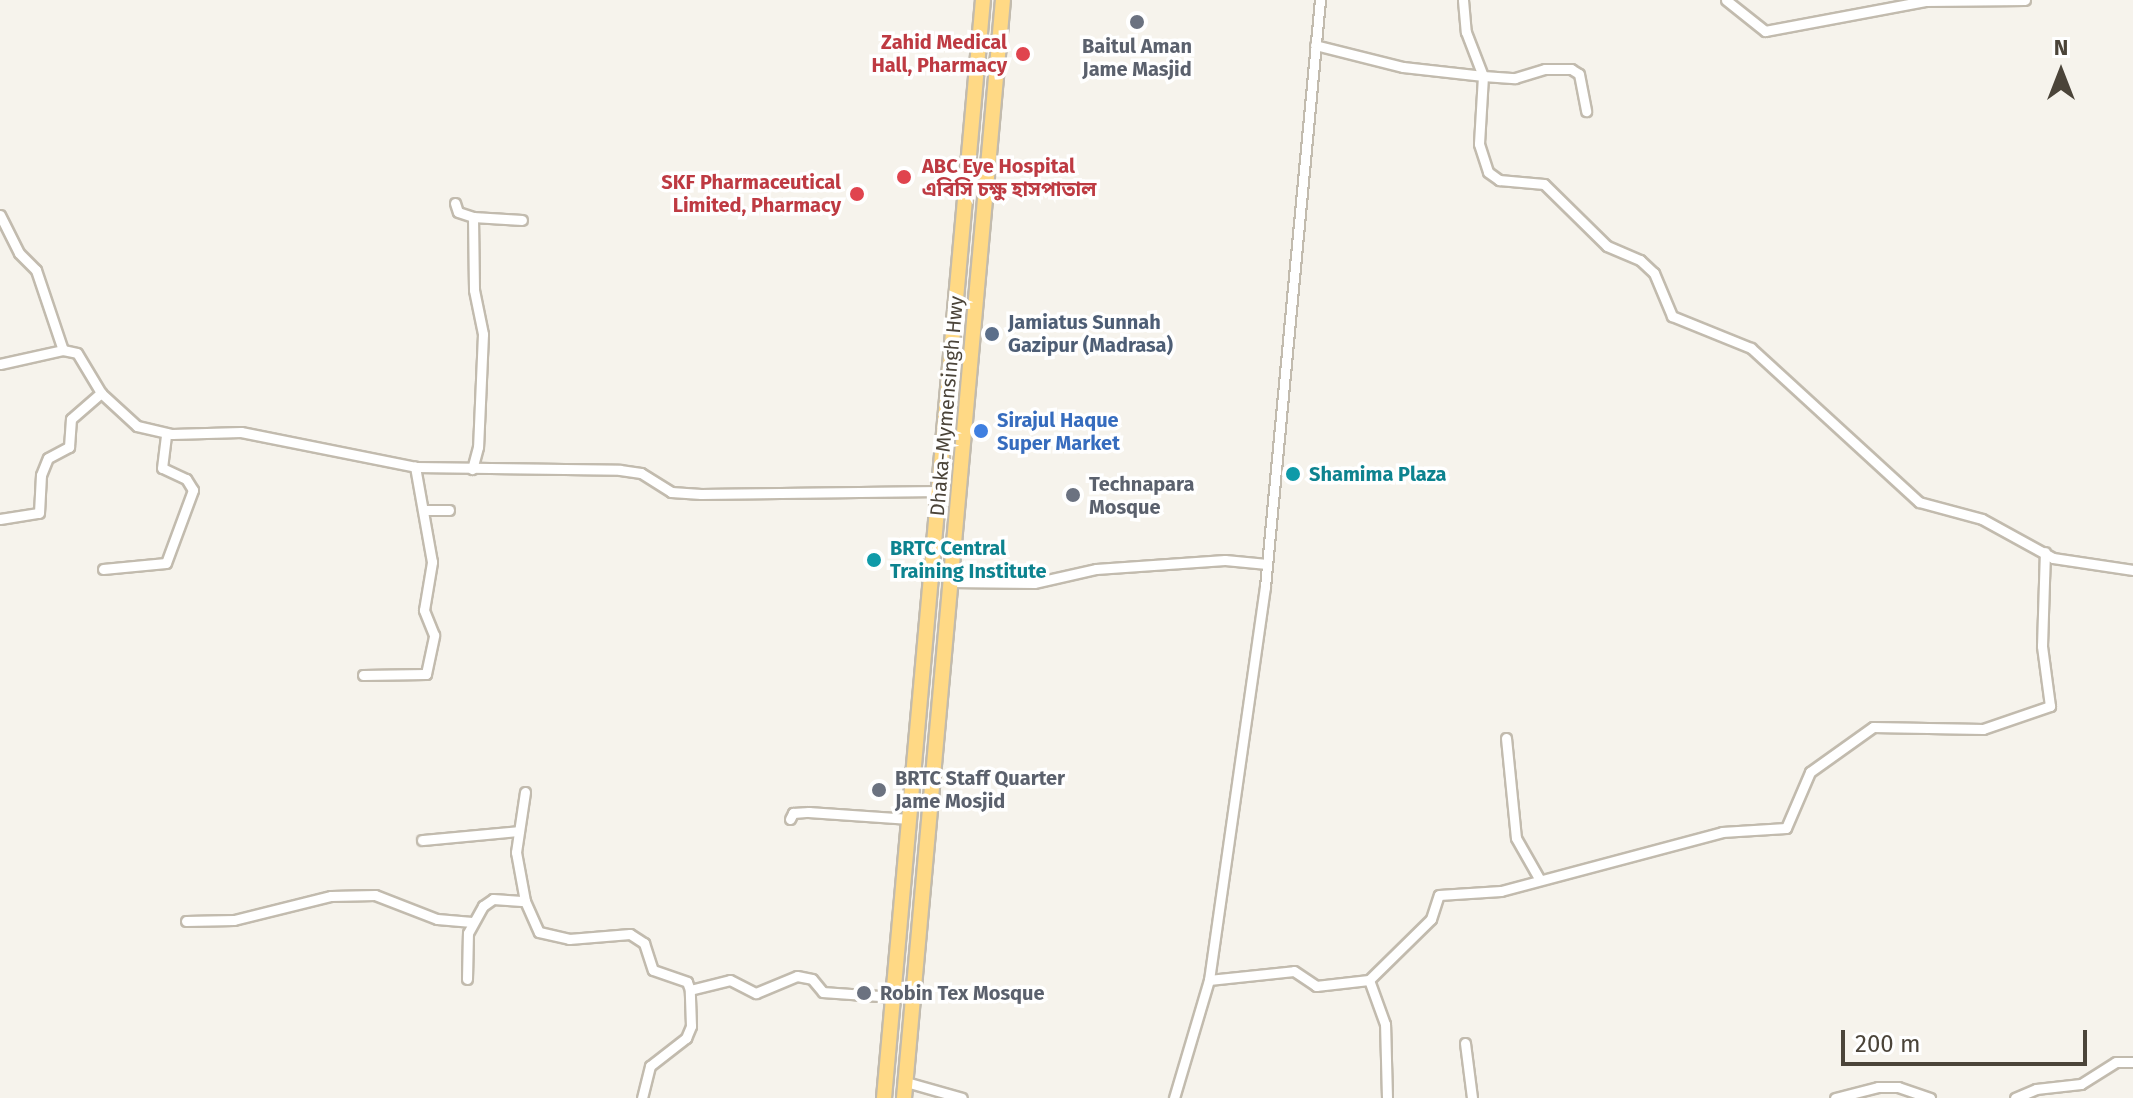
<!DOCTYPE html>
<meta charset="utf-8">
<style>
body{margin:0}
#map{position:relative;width:2133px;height:1098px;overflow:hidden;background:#f6f3ec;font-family:"Fira Sans","Noto Sans Bengali",sans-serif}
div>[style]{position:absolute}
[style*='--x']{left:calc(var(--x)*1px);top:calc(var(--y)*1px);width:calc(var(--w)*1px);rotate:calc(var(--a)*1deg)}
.roads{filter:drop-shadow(2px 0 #c2bbae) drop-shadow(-2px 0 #c2bbae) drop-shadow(0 2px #c2bbae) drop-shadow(0 -2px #c2bbae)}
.minor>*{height:9px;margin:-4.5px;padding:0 4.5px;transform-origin:4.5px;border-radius:4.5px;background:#fff}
.trunk>*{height:14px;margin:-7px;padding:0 7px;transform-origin:7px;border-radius:7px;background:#ffd985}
.dots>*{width:22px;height:22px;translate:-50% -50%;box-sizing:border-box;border:4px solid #fff;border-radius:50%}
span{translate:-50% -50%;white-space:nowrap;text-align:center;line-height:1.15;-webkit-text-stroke:7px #fff;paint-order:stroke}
.health-label{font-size:20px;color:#be3a42;font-weight:700}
.right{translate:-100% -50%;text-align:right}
.left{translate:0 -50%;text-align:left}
.worship-label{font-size:20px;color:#5b616d;font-weight:700}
.service-label{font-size:20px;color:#4e5e75;font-weight:700}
.street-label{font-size:20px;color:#4b4439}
.shop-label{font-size:20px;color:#366cbe;font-weight:700}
.culture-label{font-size:20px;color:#0d838f;font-weight:700}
.north{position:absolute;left:2021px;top:32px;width:80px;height:80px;-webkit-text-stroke:6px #fff;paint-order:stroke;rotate:0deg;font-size:22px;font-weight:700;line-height:32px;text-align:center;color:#4b4439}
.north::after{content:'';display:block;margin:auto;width:28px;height:36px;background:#4b4439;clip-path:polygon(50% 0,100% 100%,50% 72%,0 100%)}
.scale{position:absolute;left:1841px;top:1030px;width:246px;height:36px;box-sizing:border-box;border:4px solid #4b4439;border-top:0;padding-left:10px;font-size:24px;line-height:28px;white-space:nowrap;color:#4b4439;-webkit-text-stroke:6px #fff;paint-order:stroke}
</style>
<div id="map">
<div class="roads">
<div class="minor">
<i style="--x:1463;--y:0;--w:32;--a:85"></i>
<i style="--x:1466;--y:32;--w:47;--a:68.9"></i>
<i style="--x:1483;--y:76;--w:68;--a:93.4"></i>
<i style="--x:1479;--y:144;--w:29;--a:72"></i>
<i style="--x:1488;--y:172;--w:14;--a:36"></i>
<i style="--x:1499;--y:180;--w:45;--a:5.1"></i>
<i style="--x:1544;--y:184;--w:88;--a:44.5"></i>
<i style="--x:1607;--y:246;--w:36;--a:23"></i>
<i style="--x:1640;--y:260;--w:19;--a:43"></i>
<i style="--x:1654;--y:273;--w:47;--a:67.3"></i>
<i style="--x:1672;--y:316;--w:85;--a:22.1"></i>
<i style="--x:1751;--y:348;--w:228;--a:42.5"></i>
<i style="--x:1919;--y:502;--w:65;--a:15.1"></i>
<i style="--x:1982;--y:519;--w:81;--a:28.8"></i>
<i style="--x:2053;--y:558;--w:81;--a:8.5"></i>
<i style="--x:1726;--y:0;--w:50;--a:38.5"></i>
<i style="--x:1765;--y:31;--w:163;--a:-10.6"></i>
<i style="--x:1925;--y:1;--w:100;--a:-0.6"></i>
<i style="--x:1315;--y:45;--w:91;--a:14"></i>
<i style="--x:1403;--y:67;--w:81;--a:6.4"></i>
<i style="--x:1483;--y:76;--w:32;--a:4"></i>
<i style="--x:1515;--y:78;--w:31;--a:-17"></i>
<i style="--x:1545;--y:69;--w:26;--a:0"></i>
<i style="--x:1571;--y:69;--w:9;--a:32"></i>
<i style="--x:1579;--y:74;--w:38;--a:79"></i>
<i style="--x:455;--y:203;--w:9;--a:72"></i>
<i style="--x:458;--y:212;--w:16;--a:18"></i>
<i style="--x:473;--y:217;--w:73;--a:89.2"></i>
<i style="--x:474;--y:290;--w:45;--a:78.4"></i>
<i style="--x:483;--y:334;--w:113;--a:92.5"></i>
<i style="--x:478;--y:447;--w:23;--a:105"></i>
<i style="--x:0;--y:215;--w:42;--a:63.4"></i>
<i style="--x:19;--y:253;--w:24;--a:45"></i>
<i style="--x:36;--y:270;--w:84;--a:71.4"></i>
<i style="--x:473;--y:217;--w:49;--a:3.5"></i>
<i style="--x:0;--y:364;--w:65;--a:-12.5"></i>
<i style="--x:63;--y:350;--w:14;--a:12"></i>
<i style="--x:77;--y:353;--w:47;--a:59"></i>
<i style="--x:101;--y:393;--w:49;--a:42.5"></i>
<i style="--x:137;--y:426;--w:36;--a:13"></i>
<i style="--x:172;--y:434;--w:69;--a:-1.7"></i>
<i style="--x:241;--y:432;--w:178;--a:11.3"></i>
<i style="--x:416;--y:467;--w:204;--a:0.8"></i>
<i style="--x:620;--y:470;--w:21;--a:8"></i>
<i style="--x:641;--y:473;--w:36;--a:32"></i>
<i style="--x:671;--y:492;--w:30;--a:4"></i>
<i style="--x:701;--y:494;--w:238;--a:-0.7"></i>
<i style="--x:423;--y:510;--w:26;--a:0"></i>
<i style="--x:0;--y:519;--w:39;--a:-9"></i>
<i style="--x:39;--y:513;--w:38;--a:-87"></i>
<i style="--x:41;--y:475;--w:18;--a:-68"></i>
<i style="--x:48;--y:458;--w:24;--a:-28"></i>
<i style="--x:69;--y:447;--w:28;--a:-86"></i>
<i style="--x:71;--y:419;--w:40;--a:-41"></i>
<i style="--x:103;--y:569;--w:63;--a:-5.4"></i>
<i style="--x:166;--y:563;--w:78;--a:-69.7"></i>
<i style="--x:193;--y:490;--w:13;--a:-122"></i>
<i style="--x:186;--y:479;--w:26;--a:-155"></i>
<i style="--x:162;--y:468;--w:35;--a:-83"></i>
<i style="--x:951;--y:582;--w:83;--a:0.7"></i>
<i style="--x:1034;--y:583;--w:64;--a:-12.7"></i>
<i style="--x:1096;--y:569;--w:129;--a:-4"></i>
<i style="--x:1225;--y:560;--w:42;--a:5.4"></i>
<i style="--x:363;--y:675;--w:63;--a:-0.9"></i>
<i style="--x:426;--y:674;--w:40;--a:-78"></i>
<i style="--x:434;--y:635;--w:27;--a:-112"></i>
<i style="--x:424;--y:610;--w:49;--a:-80.5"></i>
<i style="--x:432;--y:562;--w:97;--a:-100.1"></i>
<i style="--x:1506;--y:738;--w:100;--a:84.3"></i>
<i style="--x:1516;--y:838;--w:48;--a:60.3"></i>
<i style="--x:525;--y:792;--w:61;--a:98.5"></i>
<i style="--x:516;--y:852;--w:50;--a:79.6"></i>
<i style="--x:525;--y:901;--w:34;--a:66"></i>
<i style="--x:539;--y:932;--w:31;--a:13"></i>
<i style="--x:569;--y:939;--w:61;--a:-4.7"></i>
<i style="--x:630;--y:934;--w:17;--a:33"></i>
<i style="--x:644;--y:943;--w:28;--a:72"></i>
<i style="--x:653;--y:970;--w:36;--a:19"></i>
<i style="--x:687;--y:982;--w:9;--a:69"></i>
<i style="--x:690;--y:990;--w:41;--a:-14"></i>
<i style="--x:730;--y:980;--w:29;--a:27"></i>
<i style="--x:756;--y:993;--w:44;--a:-22.5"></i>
<i style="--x:797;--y:976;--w:15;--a:11"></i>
<i style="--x:812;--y:979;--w:17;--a:50"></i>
<i style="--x:823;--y:992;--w:70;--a:4.1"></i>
<i style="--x:790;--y:819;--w:7;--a:-63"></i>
<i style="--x:793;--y:813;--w:16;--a:-4"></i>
<i style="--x:809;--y:812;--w:100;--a:4"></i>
<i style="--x:422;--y:840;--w:97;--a:-5.3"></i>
<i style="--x:186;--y:921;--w:48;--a:-1.2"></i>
<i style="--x:234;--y:920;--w:100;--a:-13.9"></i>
<i style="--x:331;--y:896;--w:44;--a:-1.3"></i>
<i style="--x:375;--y:895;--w:66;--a:21.2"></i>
<i style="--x:437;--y:919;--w:35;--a:5"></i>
<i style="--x:467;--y:979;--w:46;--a:-88.8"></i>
<i style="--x:468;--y:933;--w:31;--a:-61"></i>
<i style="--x:483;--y:906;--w:12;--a:-35"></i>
<i style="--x:493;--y:899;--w:32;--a:4"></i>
<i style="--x:1209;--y:980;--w:85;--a:-6"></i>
<i style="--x:1294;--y:971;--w:27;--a:34"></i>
<i style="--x:1316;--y:986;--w:53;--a:-6.5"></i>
<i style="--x:1465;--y:1043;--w:55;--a:82.7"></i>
<i style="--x:906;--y:1082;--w:58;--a:15.9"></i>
<i style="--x:642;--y:1098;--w:33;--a:-76"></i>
<i style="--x:650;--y:1066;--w:46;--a:-37.9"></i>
<i style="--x:686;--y:1038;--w:13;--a:-67"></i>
<i style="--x:691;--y:1026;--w:36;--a:-92"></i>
<i style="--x:1174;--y:1098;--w:123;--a:-73.5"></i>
<i style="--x:1209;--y:980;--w:397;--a:-81.9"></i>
<i style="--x:1265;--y:587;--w:590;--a:-84.65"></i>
<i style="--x:1387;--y:1098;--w:74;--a:-91.5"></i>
<i style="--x:1385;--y:1024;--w:47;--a:-110"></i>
<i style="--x:1369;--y:980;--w:87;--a:-44.5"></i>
<i style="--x:1431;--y:919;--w:25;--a:-72"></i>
<i style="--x:1439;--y:895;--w:62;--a:-3.7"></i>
<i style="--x:1501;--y:891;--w:229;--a:-14.9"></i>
<i style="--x:1722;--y:832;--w:64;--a:-3.6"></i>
<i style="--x:1786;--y:828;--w:61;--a:-66.8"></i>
<i style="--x:1810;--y:772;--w:77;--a:-35.5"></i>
<i style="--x:1873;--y:727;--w:110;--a:1"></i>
<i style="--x:1983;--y:729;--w:71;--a:-18.9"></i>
<i style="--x:2050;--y:706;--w:61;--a:-97.6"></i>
<i style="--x:2042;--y:646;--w:94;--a:-88.2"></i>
<i style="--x:1835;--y:1098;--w:44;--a:-14.3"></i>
<i style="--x:1878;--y:1087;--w:20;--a:0"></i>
<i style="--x:1898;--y:1087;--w:34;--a:19"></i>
<i style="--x:2015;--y:1098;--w:23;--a:-23"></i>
<i style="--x:2036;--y:1089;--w:45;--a:-6.3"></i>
<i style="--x:2081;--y:1084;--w:41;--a:-32.2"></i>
<i style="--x:2116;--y:1062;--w:17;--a:0"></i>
</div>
<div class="trunk">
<i style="--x:884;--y:1098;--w:1102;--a:-84.85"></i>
<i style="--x:904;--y:1098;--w:1102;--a:-84.85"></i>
</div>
</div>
<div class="dots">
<i style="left:1137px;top:22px;background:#6b7280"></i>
<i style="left:1023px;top:54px;background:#e0444e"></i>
<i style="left:904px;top:177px;background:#e0444e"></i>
<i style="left:857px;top:194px;background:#e0444e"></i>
<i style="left:992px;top:334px;background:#5c6f8a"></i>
<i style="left:981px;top:431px;background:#3f7fe0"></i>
<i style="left:1293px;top:474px;background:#0f9aa8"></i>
<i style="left:1073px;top:495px;background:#6b7280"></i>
<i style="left:874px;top:560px;background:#0f9aa8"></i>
<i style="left:879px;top:790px;background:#6b7280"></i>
<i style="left:864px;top:993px;background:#6b7280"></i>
</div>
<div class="health-label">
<span class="right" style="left:1007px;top:54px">Zahid Medical<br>Hall, Pharmacy</span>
<span class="left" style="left:922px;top:178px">ABC Eye Hospital<br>এবিসি চক্ষু হাসপাতাল</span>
<span class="right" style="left:841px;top:194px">SKF Pharmaceutical<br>Limited, Pharmacy</span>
</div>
<div class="worship-label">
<span style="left:1137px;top:58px">Baitul Aman<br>Jame Masjid</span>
<span class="left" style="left:1089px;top:496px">Technapara<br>Mosque</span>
<span class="left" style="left:895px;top:790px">BRTC Staff Quarter<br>Jame Mosjid</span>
<span class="left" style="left:880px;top:993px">Robin Tex Mosque</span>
</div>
<div class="service-label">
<span class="left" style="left:1008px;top:334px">Jamiatus Sunnah<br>Gazipur (Madrasa)</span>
</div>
<div class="street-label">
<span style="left:947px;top:406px;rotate:-85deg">Dhaka-Mymensingh Hwy</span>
</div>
<div class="shop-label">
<span class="left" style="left:997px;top:432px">Sirajul Haque<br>Super Market</span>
</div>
<div class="culture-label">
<span class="left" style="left:1309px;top:474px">Shamima Plaza</span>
<span class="left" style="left:890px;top:560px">BRTC Central<br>Training Institute</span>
</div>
<div class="north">N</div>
<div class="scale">200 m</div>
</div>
